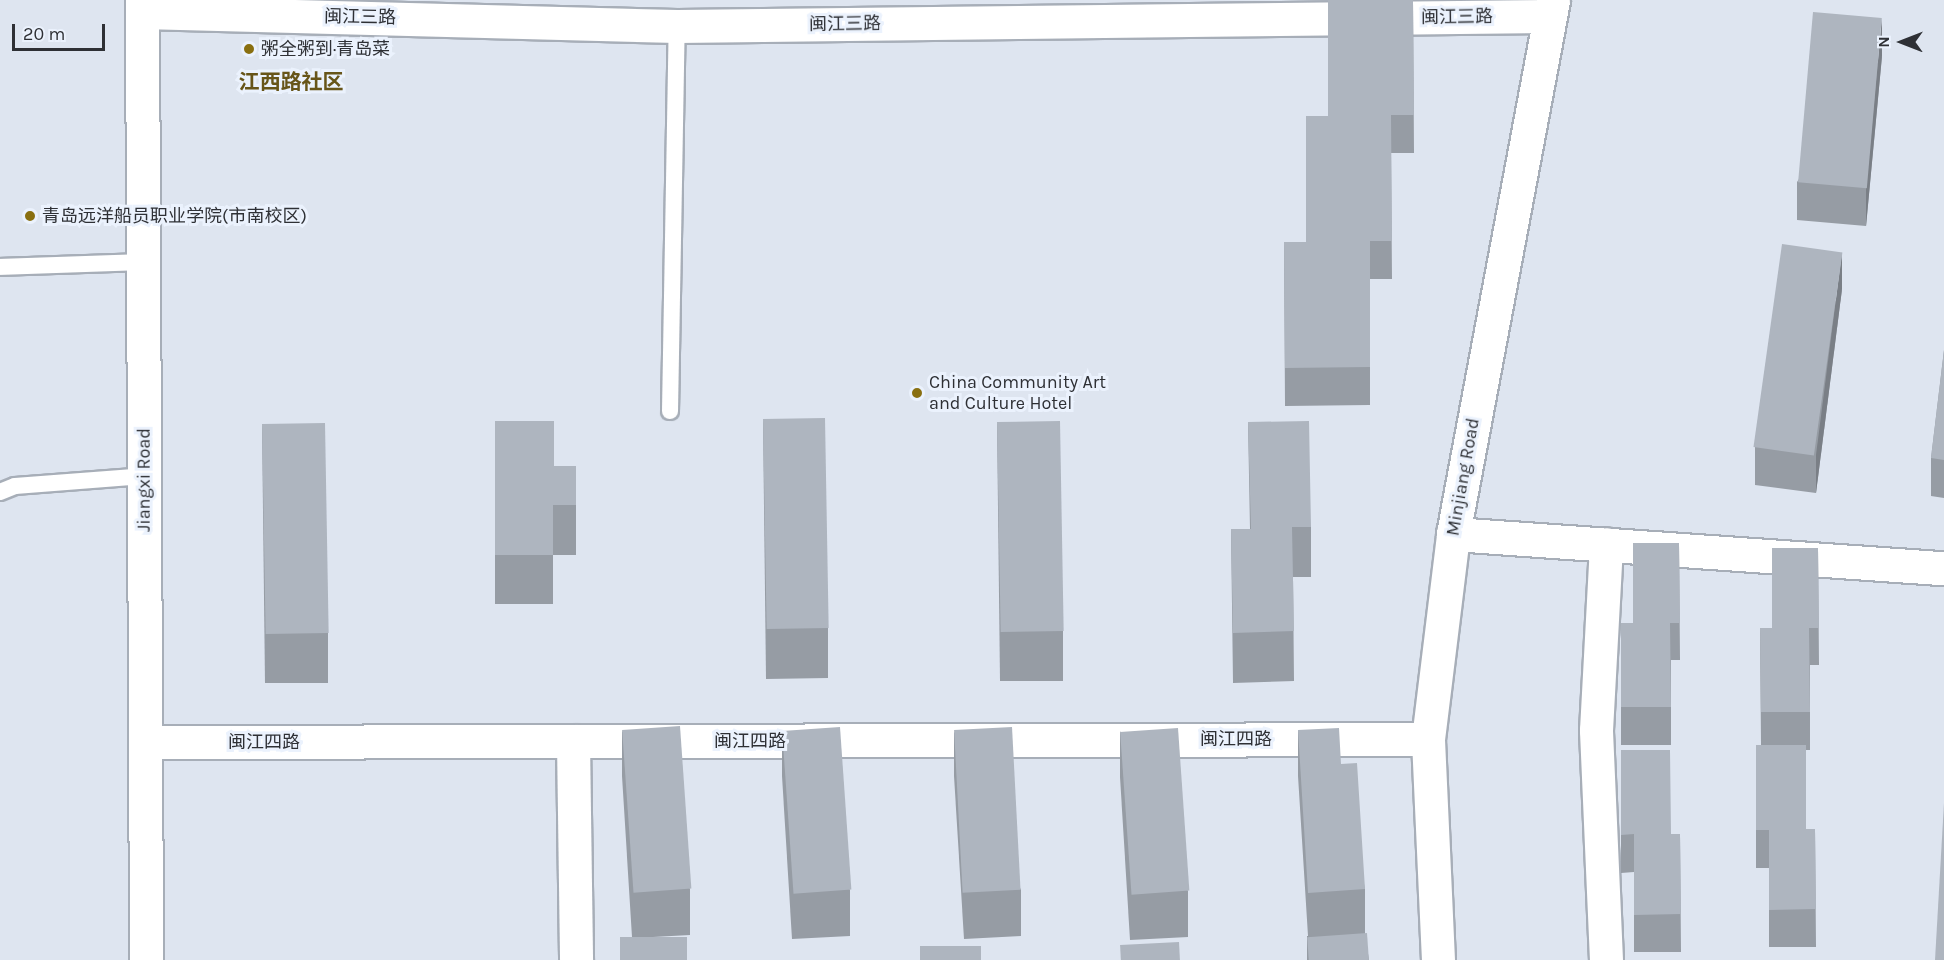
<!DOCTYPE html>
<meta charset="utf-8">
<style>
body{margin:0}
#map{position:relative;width:1944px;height:960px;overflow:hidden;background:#dee5f0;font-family:Karla,"Noto Sans SC",sans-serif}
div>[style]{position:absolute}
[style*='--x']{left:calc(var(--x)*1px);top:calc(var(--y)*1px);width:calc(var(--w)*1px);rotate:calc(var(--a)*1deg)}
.roads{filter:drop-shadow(2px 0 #a7aeb8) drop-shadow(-2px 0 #a7aeb8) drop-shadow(0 2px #a7aeb8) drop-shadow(0 -2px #a7aeb8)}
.service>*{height:16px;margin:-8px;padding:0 8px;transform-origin:8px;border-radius:8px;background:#fff}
.minor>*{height:33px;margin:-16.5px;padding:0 16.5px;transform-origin:16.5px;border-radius:16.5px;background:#fff}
.tertiary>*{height:33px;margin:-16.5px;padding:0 16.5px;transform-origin:16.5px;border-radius:16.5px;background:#fff}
.secondary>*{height:33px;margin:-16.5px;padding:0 16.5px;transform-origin:16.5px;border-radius:16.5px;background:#fff}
.wall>*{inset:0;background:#969ca4}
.shaded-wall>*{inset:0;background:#7a7f86}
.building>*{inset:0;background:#aeb5bf;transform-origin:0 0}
.dots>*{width:16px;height:16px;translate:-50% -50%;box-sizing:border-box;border:3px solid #ebf2fd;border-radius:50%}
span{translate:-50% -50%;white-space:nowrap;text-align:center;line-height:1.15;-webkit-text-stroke:6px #ebf2fd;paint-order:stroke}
.street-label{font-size:18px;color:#2e3035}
.poi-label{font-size:18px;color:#2e3035}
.left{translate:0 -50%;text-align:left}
.quarter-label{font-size:21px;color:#675519;font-weight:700}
.north{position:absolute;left:1872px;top:12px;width:60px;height:60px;-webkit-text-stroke:4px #ebf2fd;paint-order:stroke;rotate:270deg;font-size:16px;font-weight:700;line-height:24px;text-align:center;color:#2e3035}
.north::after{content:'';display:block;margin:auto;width:21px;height:27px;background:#2e3035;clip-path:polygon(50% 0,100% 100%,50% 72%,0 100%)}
.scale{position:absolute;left:12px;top:24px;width:93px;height:27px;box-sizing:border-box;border:3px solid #2e3035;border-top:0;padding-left:8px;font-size:18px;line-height:21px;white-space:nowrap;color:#2e3035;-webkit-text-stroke:4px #ebf2fd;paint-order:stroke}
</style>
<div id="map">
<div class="roads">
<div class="service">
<i style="--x:0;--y:267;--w:143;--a:-2"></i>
<i style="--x:670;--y:411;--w:385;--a:-89"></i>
<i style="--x:0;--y:492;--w:16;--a:-22"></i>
<i style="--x:15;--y:486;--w:129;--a:-4.4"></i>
</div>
<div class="minor">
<i style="--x:142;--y:12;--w:535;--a:1.5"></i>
<i style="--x:677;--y:26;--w:872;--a:-0.66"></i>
<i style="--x:1453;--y:534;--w:492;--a:4"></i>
<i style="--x:573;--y:741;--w:219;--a:89.2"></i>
<i style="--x:145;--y:742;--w:1283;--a:-0.13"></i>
<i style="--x:1606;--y:960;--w:230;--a:-92.5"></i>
<i style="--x:1596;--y:730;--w:186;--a:-86.9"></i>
</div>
<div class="tertiary">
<i style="--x:1438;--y:960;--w:221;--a:-92.6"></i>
<i style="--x:1428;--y:739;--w:207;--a:-83"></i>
<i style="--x:1453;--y:534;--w:543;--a:-79.39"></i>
</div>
<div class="secondary">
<i style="--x:142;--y:0;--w:960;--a:89.76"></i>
</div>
</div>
<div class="wall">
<i style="clip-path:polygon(1413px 0,1414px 153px,1391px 153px,1392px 279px,1370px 279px,1370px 405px,1285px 406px,1284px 242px,1306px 242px,1328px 116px)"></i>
<i style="clip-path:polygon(1882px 56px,1866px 226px,1797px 220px,1797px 182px)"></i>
<i style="clip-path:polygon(1842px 289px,1816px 493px,1755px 485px,1755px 447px)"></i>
<i style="clip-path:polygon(1944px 350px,1944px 498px,1931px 496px,1931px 458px)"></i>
<i style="clip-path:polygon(763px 420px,828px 628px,828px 678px,766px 679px)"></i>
<i style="clip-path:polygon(495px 421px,554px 466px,576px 466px,576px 555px,553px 555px,553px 604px,495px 604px)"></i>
<i style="clip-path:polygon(997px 422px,1063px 631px,1063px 681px,1000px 681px)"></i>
<i style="clip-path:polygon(1248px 422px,1311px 527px,1311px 577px,1293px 577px,1294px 681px,1233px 683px,1231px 529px,1250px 529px)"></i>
<i style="clip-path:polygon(262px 424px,328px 633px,328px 683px,265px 683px)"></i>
<i style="clip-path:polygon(1679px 543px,1680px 660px,1671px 660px,1671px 745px,1621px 745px,1621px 623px,1633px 623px)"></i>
<i style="clip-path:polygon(1818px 548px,1819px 665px,1810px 665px,1810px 750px,1806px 750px,1806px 829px,1815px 829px,1816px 947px,1769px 947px,1769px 868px,1756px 868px,1756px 745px,1761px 745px,1760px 628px,1772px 628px)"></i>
<i style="clip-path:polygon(622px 730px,690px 889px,690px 935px,653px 937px,632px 937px,622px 776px)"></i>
<i style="clip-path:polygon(1298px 730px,1341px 764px,1365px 889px,1365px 933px,1369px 960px,1307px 960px,1307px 936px,1308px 936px,1298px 776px)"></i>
<i style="clip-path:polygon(782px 731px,850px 890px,850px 936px,792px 939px,782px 776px)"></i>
<i style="clip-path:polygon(954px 731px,1021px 890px,1021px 936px,964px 939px,954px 776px)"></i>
<i style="clip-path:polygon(1120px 731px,1188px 891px,1188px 937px,1130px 940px,1120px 777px)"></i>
<i style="clip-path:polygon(1621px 750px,1671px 834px,1680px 834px,1681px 952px,1634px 952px,1634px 872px,1621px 873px)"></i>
</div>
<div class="shaded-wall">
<i style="clip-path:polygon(1882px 18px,1882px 56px,1866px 226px,1866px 188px)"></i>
<i style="clip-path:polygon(1842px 252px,1842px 289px,1816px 493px,1816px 455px)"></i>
</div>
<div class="building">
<i style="clip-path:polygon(1328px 0,1413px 0,1414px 115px,1391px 115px,1392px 241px,1370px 241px,1370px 367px,1285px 368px,1284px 242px,1306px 242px,1306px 116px,1328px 116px)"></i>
<i style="left:1813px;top:12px;width:69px;height:171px;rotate:5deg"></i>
<i style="left:1782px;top:244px;width:61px;height:205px;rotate:8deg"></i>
<i style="clip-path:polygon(1944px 350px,1944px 460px,1931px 458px)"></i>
<i style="left:825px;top:418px;width:210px;height:62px;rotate:89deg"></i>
<i style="clip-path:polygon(495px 421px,554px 421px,554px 466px,576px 466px,576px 505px,553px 505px,553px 555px,495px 555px)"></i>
<i style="left:1060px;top:421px;width:210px;height:63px;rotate:89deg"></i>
<i style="clip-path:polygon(1309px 421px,1311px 527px,1292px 527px,1294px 631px,1233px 633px,1231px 529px,1251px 529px,1248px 422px)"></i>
<i style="left:325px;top:423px;width:210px;height:63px;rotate:89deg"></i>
<i style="clip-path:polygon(1633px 543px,1679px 543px,1680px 623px,1670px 623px,1671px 707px,1621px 707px,1621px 623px,1633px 623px)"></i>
<i style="clip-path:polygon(1772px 548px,1818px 548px,1819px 628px,1809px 628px,1810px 712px,1761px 712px,1760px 628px,1772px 628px)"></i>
<i style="left:680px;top:726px;width:163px;height:58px;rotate:86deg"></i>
<i style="left:840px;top:727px;width:163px;height:58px;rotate:86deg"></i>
<i style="left:1012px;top:727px;width:163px;height:58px;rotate:87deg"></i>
<i style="left:1178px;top:728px;width:163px;height:58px;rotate:86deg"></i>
<i style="clip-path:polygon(1339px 728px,1341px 764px,1357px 763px,1365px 889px,1308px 893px,1298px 730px)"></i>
<i style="clip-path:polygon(1756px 745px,1806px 745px,1806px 829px,1815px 829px,1816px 909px,1769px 910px,1769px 830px,1756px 830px)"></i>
<i style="clip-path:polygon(1621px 750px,1670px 750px,1671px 834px,1680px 834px,1681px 914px,1634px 915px,1634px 834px,1621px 835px)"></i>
<i style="clip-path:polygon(1944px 803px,1944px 960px,1935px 960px)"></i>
<i style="left:1367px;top:933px;width:27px;height:60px;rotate:86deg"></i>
<i style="left:620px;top:937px;width:67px;height:23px"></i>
<i style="left:1179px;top:942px;width:18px;height:59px;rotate:87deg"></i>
<i style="left:920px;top:946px;width:61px;height:14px"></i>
</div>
<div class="dots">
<i style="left:249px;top:49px;background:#896f10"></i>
<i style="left:30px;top:216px;background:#896f10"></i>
<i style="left:917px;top:393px;background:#896f10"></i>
</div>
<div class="street-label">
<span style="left:360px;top:17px;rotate:1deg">闽江三路</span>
<span style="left:1457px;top:17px;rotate:-1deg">闽江三路</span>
<span style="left:845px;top:24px;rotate:-1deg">闽江三路</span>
<span style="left:1463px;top:477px;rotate:-80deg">Minjiang Road</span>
<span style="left:144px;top:480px;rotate:-90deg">Jiangxi Road</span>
<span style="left:1236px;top:739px">闽江四路</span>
<span style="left:750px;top:741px">闽江四路</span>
<span style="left:264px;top:742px">闽江四路</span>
</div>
<div class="poi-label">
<span class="left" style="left:261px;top:49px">粥全粥到·青岛菜</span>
<span class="left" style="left:42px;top:216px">青岛远洋船员职业学院(市南校区)</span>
<span class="left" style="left:929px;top:393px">China Community Art<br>and Culture Hotel</span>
</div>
<div class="quarter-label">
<span style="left:291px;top:82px">江西路社区</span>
</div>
<div class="north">N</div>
<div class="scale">20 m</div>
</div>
